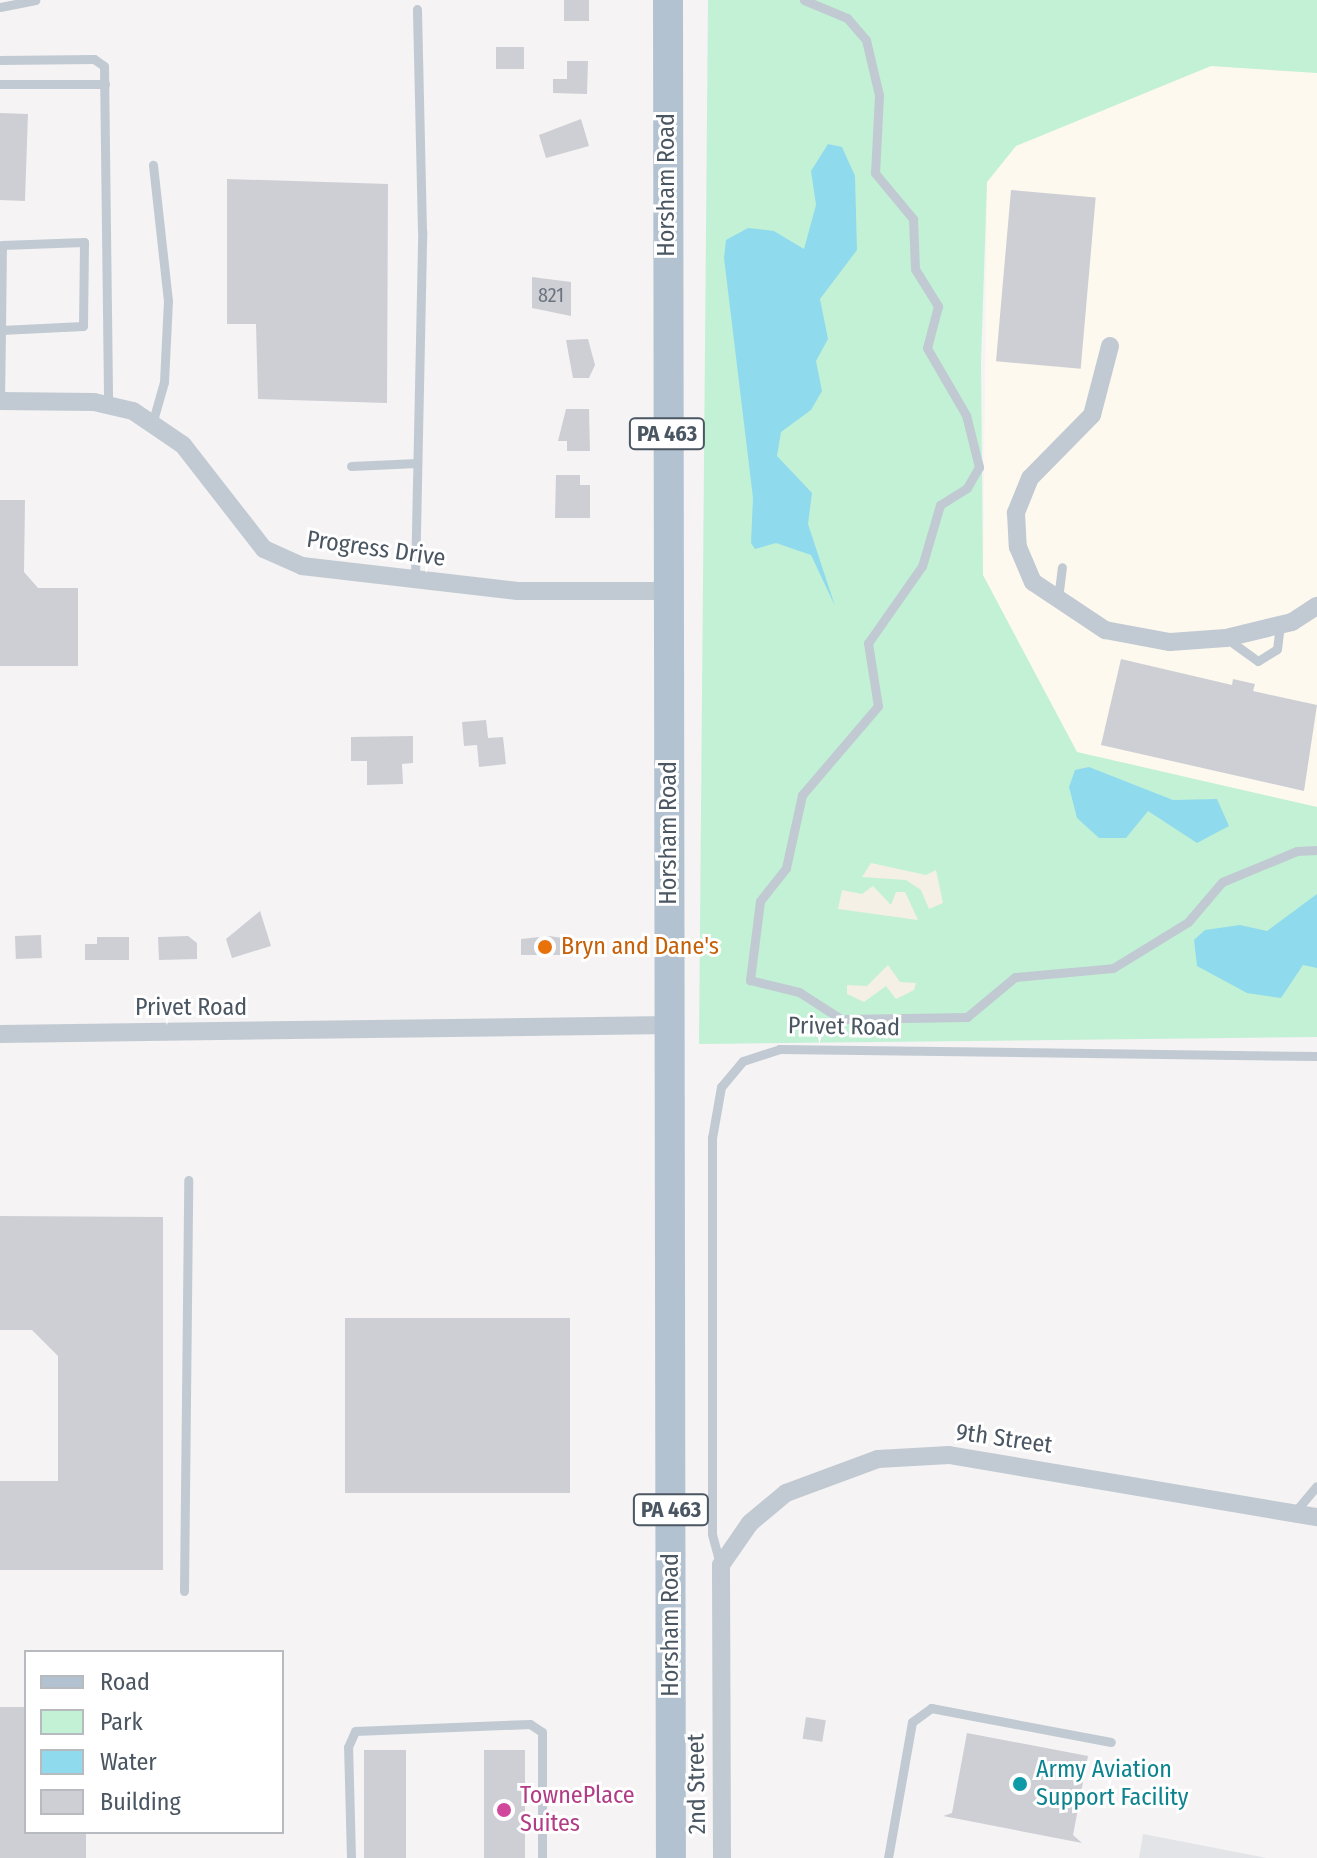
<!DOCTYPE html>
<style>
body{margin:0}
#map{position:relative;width:1317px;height:1858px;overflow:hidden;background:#f5f3f3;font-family:"Fira Sans Condensed",sans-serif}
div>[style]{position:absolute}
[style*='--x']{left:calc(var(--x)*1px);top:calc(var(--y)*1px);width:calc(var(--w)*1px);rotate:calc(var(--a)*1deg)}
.commercial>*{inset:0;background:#fdf9ef}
.airport>*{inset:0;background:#e2e4e7}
.green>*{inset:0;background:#c3f1d5}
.sand>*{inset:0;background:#f5f0e5}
.water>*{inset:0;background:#90daee}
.building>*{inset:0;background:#cdcfd5;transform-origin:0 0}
.service>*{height:9px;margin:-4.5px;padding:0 4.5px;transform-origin:4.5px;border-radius:4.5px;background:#c1cad2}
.minor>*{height:18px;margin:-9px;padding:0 9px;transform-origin:9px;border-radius:9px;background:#c1cad2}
.primary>*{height:30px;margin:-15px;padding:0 15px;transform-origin:15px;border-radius:15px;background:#b3c2d1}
.dots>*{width:22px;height:22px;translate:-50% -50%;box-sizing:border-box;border:4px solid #fff;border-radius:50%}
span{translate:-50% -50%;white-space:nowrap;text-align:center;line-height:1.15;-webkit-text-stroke:6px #fff;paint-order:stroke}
.number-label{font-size:20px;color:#6b747e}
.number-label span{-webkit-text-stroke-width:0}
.shield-label span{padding:2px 6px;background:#fff;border:2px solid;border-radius:6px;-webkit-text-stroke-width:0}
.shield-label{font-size:22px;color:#4a5661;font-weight:700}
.street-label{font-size:24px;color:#4a5661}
.food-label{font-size:24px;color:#c56008}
.left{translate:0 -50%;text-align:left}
.culture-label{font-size:24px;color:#0d838f}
.hotel-label{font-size:24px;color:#b23c85}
.legend{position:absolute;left:24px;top:1650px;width:260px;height:184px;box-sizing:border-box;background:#fff;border:2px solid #b7bbc0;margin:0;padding:10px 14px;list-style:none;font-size:24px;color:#4a5661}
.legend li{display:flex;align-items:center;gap:16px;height:40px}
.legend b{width:40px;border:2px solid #b7bbc0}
</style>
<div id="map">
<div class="commercial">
<i style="clip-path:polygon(1211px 66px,1317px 73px,1317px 807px,1077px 752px,983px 575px,987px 182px,1016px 146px)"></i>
</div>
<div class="airport">
<i style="clip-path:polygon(1143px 1834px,1267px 1858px,1139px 1858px)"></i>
</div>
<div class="green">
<i style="clip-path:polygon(708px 0,1317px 0,1317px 73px,1211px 66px,1016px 146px,987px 182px,981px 361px,983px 575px,1077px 752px,1317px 807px,1317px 1037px,699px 1044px)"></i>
</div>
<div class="sand">
<i style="clip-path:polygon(871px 863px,926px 875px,936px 870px,943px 903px,929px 909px,921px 890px,906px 880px,862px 877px)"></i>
<i style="clip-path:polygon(873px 886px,891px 905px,896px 892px,905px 892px,918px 920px,838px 909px,842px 890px,862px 894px)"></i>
<i style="clip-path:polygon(888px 965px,900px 982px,916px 983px,914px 990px,896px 999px,886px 986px,864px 1002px,847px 994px,847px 985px,867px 986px)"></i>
</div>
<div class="water">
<i style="clip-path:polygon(828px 144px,842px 147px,855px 176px,857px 250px,820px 299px,828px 339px,816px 361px,822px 391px,811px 410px,781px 432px,777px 456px,812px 493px,808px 524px,835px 606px,811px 555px,776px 543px,755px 549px,751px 543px,753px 498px,724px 258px,726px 240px,748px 228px,774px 231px,804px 249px,816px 205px,811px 171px)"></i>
<i style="clip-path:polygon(1089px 767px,1173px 800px,1217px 799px,1229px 826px,1197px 843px,1148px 811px,1126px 838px,1099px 838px,1077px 818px,1069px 787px,1075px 770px)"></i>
<i style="clip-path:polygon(1317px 894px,1317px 968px,1303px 965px,1281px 998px,1247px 993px,1197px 966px,1194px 940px,1205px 930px,1240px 925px,1267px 931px)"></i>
</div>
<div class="building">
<i style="left:564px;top:0;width:25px;height:21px"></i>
<i style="left:496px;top:47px;width:28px;height:22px"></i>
<i style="clip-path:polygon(567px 61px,588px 61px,587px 94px,553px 93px,553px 79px,567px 79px)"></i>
<i style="left:0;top:113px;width:28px;height:87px;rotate:2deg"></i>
<i style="clip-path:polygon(581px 119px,589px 146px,546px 158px,539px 135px)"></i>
<i style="clip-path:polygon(227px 179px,388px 184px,387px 403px,258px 399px,256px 324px,227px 324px)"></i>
<i style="left:1011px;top:190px;width:85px;height:172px;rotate:5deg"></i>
<i style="clip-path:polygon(532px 277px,571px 282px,571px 316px,532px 308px)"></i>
<i style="clip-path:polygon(588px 339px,595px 365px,589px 378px,573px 378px,566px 340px)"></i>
<i style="clip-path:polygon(566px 409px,589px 409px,590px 451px,567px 451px,567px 441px,558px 441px)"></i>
<i style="clip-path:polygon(556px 475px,580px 475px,580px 485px,590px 485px,590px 518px,555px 518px)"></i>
<i style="clip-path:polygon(0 500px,25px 500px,24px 572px,38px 588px,78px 588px,78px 666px,0 666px)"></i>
<i style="clip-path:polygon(1121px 659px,1232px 685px,1233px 679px,1255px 684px,1253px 691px,1317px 705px,1304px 791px,1101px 745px)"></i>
<i style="clip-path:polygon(486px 720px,488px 738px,503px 737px,506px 764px,479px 767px,477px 745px,464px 746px,462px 722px)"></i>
<i style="clip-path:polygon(413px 736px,413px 763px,402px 764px,403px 784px,367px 785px,367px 761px,351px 761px,351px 737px)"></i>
<i style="clip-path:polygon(260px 911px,271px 946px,232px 958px,226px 939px)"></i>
<i style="left:41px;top:935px;width:23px;height:26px;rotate:88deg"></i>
<i style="clip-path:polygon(188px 936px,197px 943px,197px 959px,159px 960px,158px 937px)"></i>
<i style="clip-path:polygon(549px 936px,569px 939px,569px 955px,521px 955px,521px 939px)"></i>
<i style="clip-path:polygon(97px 937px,129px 937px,129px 960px,85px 960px,85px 944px,97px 944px)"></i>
<i style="clip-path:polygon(0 1216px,163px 1217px,163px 1570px,0 1570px,0 1481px,58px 1481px,58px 1356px,32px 1330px,0 1330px)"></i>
<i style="left:570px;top:1318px;width:175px;height:225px;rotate:90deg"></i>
<i style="clip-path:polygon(0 1707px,26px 1707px,26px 1832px,86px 1832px,86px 1858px,0 1858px)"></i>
<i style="left:806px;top:1717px;width:20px;height:22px;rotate:9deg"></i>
<i style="clip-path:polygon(967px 1733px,1088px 1756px,1073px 1835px,1082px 1843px,943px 1816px,952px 1813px)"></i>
<i style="left:364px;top:1750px;width:42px;height:108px"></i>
<i style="left:484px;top:1750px;width:41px;height:108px"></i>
</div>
<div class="service">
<i style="--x:804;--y:0;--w:47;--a:22.7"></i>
<i style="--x:847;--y:18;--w:29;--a:49"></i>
<i style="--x:866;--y:40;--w:57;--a:76.7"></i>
<i style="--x:879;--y:95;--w:78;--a:92.9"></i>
<i style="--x:875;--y:173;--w:60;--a:50.4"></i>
<i style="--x:913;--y:219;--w:50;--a:87.7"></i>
<i style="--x:915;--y:269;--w:44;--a:58.1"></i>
<i style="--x:938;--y:306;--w:43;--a:104.7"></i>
<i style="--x:927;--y:348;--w:78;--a:59.8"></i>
<i style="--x:966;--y:415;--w:54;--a:76"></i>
<i style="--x:979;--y:467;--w:24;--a:120"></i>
<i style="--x:967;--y:488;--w:32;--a:148"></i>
<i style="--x:940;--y:505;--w:64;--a:106.4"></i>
<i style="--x:922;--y:566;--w:94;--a:125"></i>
<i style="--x:868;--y:643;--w:64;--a:81"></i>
<i style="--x:878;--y:706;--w:117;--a:130.5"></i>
<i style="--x:802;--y:795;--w:75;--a:102.4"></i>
<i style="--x:786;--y:868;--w:42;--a:128.2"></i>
<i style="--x:760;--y:901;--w:80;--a:97.2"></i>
<i style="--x:750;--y:980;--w:50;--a:13.8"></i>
<i style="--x:799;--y:992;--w:50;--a:32.7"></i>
<i style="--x:841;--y:1019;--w:126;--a:-0.9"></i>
<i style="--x:967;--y:1017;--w:62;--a:-39.8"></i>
<i style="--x:1015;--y:977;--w:98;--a:-5.2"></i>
<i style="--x:1113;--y:968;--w:88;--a:-31.5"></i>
<i style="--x:1188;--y:922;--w:52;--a:-49.6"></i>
<i style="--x:1222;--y:882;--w:81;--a:-22.5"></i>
<i style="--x:1297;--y:851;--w:20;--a:-3"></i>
<i style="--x:0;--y:7;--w:36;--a:-11"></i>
<i style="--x:0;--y:60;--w:94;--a:-0.6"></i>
<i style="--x:94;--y:59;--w:12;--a:35"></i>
<i style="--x:104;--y:66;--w:339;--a:89.3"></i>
<i style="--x:0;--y:84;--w:105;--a:0"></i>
<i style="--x:0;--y:330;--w:1;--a:0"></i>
<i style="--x:1;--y:330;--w:82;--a:-2.8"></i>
<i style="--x:83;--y:326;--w:84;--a:-89.3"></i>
<i style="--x:84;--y:242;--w:82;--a:177.9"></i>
<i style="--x:2;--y:245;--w:85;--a:90.7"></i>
<i style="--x:1;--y:330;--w:70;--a:90.8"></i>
<i style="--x:152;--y:424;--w:44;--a:-74.1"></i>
<i style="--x:164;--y:382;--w:81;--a:-87.2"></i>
<i style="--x:168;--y:301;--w:137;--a:-96.3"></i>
<i style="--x:351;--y:466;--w:66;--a:-2.6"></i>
<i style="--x:415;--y:579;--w:348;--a:-88.8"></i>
<i style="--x:422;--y:231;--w:222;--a:-91.3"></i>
<i style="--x:1058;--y:599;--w:32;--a:-83"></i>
<i style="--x:1226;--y:638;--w:39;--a:36"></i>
<i style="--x:1258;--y:661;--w:22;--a:-32"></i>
<i style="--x:1277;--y:649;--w:24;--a:-83"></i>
<i style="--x:1294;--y:1513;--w:35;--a:-50"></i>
<i style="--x:720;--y:1564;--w:31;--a:-105"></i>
<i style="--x:712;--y:1534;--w:396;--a:-90"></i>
<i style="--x:712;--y:1138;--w:52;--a:-80"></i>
<i style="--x:721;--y:1087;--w:34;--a:-50"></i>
<i style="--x:743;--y:1061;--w:38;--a:-18"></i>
<i style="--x:779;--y:1049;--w:538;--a:0.75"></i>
<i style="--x:184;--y:1591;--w:411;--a:-89.4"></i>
<i style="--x:351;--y:1858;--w:111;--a:-91.5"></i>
<i style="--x:348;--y:1747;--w:17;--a:-66"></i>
<i style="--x:355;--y:1731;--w:175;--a:-2.3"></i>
<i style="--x:530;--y:1724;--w:14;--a:34"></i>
<i style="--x:542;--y:1732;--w:126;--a:90"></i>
<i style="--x:888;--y:1858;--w:138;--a:-80"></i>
<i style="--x:912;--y:1722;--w:24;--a:-36"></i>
<i style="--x:931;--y:1708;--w:183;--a:10.7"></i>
</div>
<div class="minor">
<i style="--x:1110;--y:346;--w:71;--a:104.6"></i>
<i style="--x:1092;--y:415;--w:88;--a:134.5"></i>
<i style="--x:1030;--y:478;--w:38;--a:112"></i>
<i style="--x:1016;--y:513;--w:34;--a:87"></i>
<i style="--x:1018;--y:547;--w:38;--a:67"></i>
<i style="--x:1033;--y:582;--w:87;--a:33.7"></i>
<i style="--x:1105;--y:630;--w:66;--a:10.5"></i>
<i style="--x:1170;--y:642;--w:56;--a:-4.1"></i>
<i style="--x:1226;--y:638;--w:68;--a:-13.6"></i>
<i style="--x:1292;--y:622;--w:30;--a:-33"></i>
<i style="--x:0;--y:401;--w:94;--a:0.6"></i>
<i style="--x:94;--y:402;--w:40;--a:13"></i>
<i style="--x:133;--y:411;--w:60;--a:34.2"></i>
<i style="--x:183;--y:445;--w:132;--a:52.1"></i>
<i style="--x:264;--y:549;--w:42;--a:24.1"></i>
<i style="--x:302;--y:566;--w:217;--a:6.6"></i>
<i style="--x:518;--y:591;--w:149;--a:0"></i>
<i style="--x:0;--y:1034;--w:670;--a:-0.77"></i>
<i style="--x:722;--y:1858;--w:293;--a:-90.2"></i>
<i style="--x:721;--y:1565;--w:51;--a:-55.4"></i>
<i style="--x:750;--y:1523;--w:47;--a:-39.8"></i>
<i style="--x:786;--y:1493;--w:98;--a:-20.3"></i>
<i style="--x:878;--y:1459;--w:71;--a:-3.2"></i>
<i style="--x:949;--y:1455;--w:373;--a:9.6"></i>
</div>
<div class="primary">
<i style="--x:668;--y:0;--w:1858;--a:89.91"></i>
</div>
<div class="dots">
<i style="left:545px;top:947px;background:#e8710a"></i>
<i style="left:1020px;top:1784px;background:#0f9aa8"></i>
<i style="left:504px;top:1810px;background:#d1479c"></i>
</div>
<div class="number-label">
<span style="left:551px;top:295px">821</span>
</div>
<div class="shield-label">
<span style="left:667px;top:434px">PA 463</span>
<span style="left:671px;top:1510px">PA 463</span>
</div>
<div class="street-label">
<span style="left:667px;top:185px;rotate:-90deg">Horsham Road</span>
<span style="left:376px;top:549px;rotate:8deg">Progress Drive</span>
<span style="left:669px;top:833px;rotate:-90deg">Horsham Road</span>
<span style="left:191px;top:1008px">Privet Road</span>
<span style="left:844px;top:1027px;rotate:1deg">Privet Road</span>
<span style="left:1004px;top:1439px;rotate:8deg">9th Street</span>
<span style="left:671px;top:1625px;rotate:-90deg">Horsham Road</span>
<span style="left:697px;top:1784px;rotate:-91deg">2nd Street</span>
</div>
<div class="food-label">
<span class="left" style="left:561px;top:947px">Bryn and Dane's</span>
</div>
<div class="culture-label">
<span class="left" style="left:1036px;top:1784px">Army Aviation<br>Support Facility</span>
</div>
<div class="hotel-label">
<span class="left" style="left:520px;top:1810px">TownePlace<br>Suites</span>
</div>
<ul class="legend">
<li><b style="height:10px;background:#b3c2d1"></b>Road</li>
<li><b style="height:22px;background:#c3f1d5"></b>Park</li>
<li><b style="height:22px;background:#90daee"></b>Water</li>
<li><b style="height:22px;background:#cdcfd5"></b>Building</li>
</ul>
</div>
